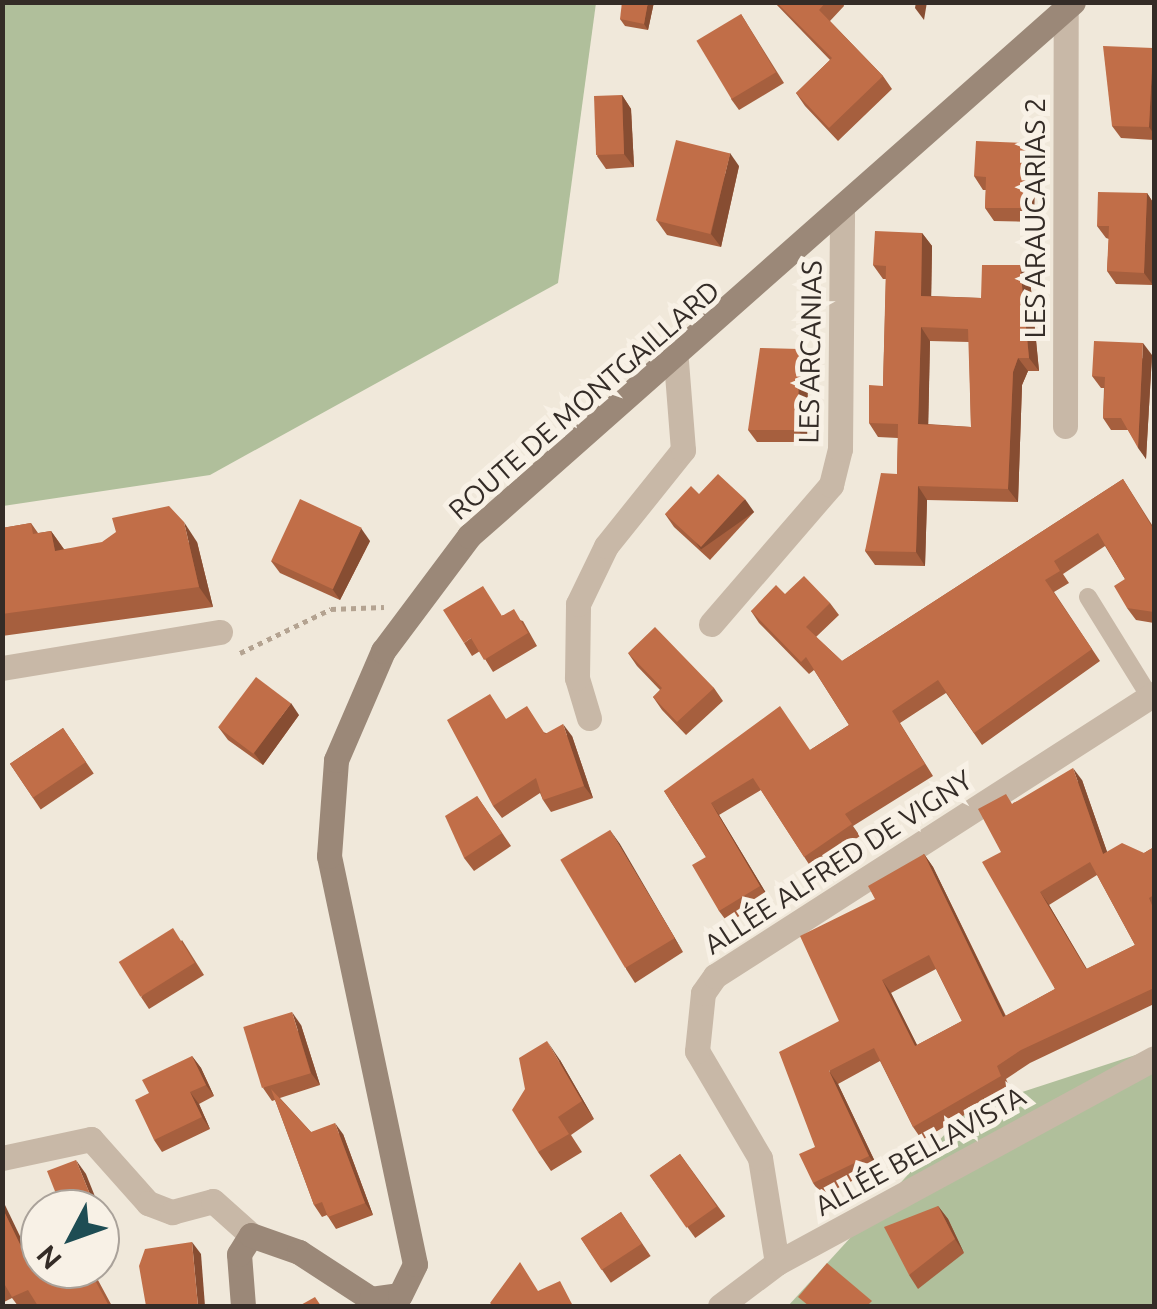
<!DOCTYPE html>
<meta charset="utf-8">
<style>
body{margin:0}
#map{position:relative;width:1157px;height:1309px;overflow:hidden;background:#f0e8da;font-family:Ubuntu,sans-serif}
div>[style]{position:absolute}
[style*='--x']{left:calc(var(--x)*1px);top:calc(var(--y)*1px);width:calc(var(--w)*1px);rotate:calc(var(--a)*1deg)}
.green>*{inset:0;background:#b0bf9b}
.path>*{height:5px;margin-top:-2.5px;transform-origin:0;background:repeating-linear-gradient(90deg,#b4a391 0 5px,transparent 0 10px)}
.lane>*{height:18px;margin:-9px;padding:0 9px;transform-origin:9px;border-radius:9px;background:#c8b8a7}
.street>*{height:25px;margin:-12.5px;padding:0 12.5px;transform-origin:12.5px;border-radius:12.5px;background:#c8b8a7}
.secondary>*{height:25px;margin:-12.5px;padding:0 12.5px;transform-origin:12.5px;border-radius:12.5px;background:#9b8878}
.wall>*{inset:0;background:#a65f3e;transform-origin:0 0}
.shaded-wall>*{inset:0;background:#874d32;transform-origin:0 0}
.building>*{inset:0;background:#c16e48;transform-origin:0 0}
span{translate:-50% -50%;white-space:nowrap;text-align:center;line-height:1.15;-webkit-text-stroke:10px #f8f1e6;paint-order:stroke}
.street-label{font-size:28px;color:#342c27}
.frame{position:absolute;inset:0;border:5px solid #342c27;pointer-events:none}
.north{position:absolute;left:20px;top:1189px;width:100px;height:100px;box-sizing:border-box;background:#f8f1e6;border:2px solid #aaa29a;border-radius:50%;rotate:229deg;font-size:28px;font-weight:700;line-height:40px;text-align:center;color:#342c27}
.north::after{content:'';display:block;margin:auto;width:35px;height:45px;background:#1e4d54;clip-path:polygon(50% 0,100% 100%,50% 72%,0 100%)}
</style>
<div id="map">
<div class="green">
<i style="clip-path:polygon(3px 2px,596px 3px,558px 283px,210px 475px,3px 506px)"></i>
<i style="clip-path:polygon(1154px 1049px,1154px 1306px,788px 1306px,967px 1110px)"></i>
</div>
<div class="path">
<i style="--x:240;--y:653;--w:101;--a:-25.8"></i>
<i style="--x:331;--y:609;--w:53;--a:-2.2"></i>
</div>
<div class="lane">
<i style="--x:1088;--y:597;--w:118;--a:58.2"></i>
</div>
<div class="street">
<i style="--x:1065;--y:426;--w:417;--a:-89.9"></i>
<i style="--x:711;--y:624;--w:184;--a:-49.2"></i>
<i style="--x:831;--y:485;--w:37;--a:-76"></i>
<i style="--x:840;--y:449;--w:235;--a:-89.5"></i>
<i style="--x:2;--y:668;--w:221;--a:-9.4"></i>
<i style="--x:589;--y:718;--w:42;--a:-106.7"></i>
<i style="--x:577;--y:678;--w:74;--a:-89.2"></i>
<i style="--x:578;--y:604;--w:64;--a:-64.2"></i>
<i style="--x:606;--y:546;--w:123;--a:-51.3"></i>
<i style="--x:683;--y:450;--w:89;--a:-94.5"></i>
<i style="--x:2;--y:1158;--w:91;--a:-12.1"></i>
<i style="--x:91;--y:1139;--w:86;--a:48.3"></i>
<i style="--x:148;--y:1203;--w:26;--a:21"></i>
<i style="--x:172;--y:1212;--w:42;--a:-15"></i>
<i style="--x:213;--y:1201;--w:51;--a:41.8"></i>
<i style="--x:777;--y:1263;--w:106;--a:-99.2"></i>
<i style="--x:760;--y:1158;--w:124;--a:-120.5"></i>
<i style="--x:697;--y:1051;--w:58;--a:-84.1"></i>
<i style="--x:703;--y:993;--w:21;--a:-55"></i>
<i style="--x:715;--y:976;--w:522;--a:-32.72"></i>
<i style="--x:720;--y:1306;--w:71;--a:-37"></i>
<i style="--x:777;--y:1263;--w:429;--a:-28.5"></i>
</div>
<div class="secondary">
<i style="--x:243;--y:1306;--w:52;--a:-94.4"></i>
<i style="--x:239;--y:1254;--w:22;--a:-58"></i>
<i style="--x:251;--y:1235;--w:51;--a:19.5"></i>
<i style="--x:299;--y:1252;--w:86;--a:33.1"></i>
<i style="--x:371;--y:1299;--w:29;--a:-8"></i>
<i style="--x:400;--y:1295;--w:34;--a:-64"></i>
<i style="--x:415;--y:1264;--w:417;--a:-101.9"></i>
<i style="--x:329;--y:856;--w:96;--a:-85.8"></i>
<i style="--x:336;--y:760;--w:119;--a:-66.7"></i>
<i style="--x:383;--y:651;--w:144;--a:-53.2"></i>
<i style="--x:469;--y:536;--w:806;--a:-41.48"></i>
</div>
<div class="wall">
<i style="clip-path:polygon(654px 2px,648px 30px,625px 26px,620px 19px)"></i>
<i style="clip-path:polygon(774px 2px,843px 2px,844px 6px,830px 21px,883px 76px,892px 89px,838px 141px,805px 106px,796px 93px,830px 60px)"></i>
<i style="clip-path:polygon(741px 14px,784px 83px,739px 110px,731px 99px)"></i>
<i style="clip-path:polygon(1154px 51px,1154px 140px,1121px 138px,1112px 126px)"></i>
<i style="clip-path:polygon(622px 95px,631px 109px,634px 167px,606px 169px,597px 156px)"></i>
<i style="clip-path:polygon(1025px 143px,1035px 156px,1034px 222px,994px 221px,985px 208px,986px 190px,983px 190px,974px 176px)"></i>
<i style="clip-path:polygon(739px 166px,721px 247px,667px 235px,657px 221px)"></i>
<i style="clip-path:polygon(1147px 193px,1154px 204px,1153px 285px,1116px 284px,1107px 271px,1109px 239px,1106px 238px,1097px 226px)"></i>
<i style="clip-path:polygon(evenodd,922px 233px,932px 246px,931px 296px,981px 298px,1020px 265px,1030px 279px,1039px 371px,1028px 371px,1022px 385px,1018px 502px,927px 500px,925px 566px,875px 565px,865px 551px,897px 474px,898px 438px,878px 437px,869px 423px,883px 386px,886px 279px,883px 279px,873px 265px,922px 233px,930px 341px,969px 342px,971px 427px,928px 424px,930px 341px)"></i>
<i style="clip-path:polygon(1152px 355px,1146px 459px,1128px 430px,1111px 430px,1103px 418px,1104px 388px,1101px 388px,1092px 376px)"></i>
<i style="clip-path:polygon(808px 361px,807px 442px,757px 442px,748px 430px)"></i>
<i style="clip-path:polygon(1123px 479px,1154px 528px,1154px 623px,1136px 620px,1127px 608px,1125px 579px,1105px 546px,1063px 574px,1069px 583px,1054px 592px,1100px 661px,982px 745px,946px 693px,900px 723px,933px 776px,853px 826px,860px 836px,812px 869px,761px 790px,719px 815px,769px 898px,728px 923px,719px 911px,706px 857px,664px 791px,810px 750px,849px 725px,814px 670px,809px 674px,759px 623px,751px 611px,785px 594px,830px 603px,839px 615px,816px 637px,842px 661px)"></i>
<i style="clip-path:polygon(754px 512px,710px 560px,674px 527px,665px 514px)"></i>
<i style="clip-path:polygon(31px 523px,38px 533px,51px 531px,64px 549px,197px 542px,213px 607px,2px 636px,2px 528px)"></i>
<i style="clip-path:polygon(370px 541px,340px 600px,280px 573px,271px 561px)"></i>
<i style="clip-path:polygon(503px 615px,523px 621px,537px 646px,493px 672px,480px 651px,472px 656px,464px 643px)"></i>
<i style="clip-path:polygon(628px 653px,714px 688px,723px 701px,686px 735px,662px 710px,653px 697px,660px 690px,637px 666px)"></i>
<i style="clip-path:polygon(299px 715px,263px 765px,228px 740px,219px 728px)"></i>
<i style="clip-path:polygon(507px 719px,546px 733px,572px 736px,593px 798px,551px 812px,543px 800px,540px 793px,502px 818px,493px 806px)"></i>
<i style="left:63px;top:728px;width:55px;height:64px;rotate:56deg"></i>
<i style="clip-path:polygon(evenodd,1082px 780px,1107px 852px,1144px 853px,1154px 847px,1154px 1004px,1030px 1063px,1006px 1079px,1010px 1088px,922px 1140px,913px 1127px,880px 1061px,838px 1084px,878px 1168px,822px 1196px,813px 1183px,815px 1147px,839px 1021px,875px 899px,924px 854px,933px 867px,1006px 1016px,1055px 989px,1001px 852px,1013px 803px,1082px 780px,1097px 875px,1135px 945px,1087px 969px,1049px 905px,1097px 875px,1082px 780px,936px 969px,962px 1021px,917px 1045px,891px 993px,936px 969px)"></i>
<i style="clip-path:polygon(477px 796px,511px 846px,474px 871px,464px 858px)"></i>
<i style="clip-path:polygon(610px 830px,683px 952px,635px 983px,626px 969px)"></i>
<i style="clip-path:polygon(182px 940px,204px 975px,149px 1009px,141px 997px)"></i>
<i style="clip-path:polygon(301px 1025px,320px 1085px,280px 1098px,311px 1132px,343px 1134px,373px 1215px,336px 1229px,327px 1215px,322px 1217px,314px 1205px,275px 1100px,272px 1101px,263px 1088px)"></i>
<i style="clip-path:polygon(192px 1056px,201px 1068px,214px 1096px,199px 1104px,210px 1129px,162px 1152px,154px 1140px)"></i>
<i style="clip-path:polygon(560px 1060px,594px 1119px,571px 1135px,582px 1152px,551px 1171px,538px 1152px)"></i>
<i style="left:680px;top:1154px;width:77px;height:37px;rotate:54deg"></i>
<i style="clip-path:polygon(2px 1201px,33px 1264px,40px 1269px,92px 1269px,112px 1306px,18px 1306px,12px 1298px,2px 1303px)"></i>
<i style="clip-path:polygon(938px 1206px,948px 1219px,964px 1253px,918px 1289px,909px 1275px)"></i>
<i style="clip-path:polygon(100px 1210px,109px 1233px,100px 1237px)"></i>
<i style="left:621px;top:1212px;width:53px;height:48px;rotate:56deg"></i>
</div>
<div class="shaded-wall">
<i style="clip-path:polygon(648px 2px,654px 2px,648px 30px,644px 24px)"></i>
<i style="clip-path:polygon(916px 2px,927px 2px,924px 20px,915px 8px)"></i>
<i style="clip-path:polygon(1153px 48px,1154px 51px,1154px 134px,1149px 127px)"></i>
<i style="clip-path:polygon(622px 95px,631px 109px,634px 167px,624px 154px)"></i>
<i style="clip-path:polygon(1025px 143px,1035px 156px,1034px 222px,1024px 208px)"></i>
<i style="clip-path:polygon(730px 153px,739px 166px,721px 247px,711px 234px)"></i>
<i style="clip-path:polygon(1147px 193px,1154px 204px,1153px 285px,1144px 273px)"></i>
<i style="clip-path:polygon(922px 233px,932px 246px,931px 310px,921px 296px)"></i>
<i style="clip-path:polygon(1020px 265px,1030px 279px,1039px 371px,1029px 358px)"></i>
<i style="clip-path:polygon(921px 327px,930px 341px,928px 437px,918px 424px)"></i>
<i style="clip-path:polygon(1143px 343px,1152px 355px,1146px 459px,1138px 448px)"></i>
<i style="clip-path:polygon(799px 349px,808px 361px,807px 442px,798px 430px)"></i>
<i style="clip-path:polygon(1018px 358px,1028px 371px,1022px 385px,1018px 502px,1008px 489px,1013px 372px)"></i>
<i style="clip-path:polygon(918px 486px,927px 500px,925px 566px,916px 552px)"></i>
<i style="left:745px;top:499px;width:16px;height:65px;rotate:55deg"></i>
<i style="clip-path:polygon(184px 522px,197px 542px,213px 607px,199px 587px)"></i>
<i style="clip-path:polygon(361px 528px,370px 541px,340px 600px,331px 587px)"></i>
<i style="clip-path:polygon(51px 531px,65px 551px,55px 551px)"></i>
<i style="clip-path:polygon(291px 703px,299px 715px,263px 765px,254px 753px)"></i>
<i style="clip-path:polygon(563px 724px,572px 736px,593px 798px,584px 786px)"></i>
<i style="clip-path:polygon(1073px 768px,1082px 780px,1112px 866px,1103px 854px)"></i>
<i style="clip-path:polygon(711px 803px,719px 815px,769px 898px,760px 886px)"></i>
<i style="clip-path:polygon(610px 830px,620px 844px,683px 952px,674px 938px)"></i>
<i style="clip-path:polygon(924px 854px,933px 867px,1012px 1030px,1003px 1017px)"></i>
<i style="clip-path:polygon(1040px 892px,1049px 905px,1094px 982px,1086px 969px)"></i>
<i style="clip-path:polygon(882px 980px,891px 993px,924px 1059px,915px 1046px)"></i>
<i style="clip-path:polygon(292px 1012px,301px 1025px,320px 1085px,311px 1073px)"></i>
<i style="clip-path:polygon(547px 1041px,560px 1060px,594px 1119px,582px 1101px)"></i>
<i style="clip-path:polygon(192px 1056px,201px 1068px,214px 1096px,206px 1085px)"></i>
<i style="clip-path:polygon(829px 1071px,838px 1084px,878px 1168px,869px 1156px)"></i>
<i style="clip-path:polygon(190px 1092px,199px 1104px,210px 1129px,202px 1117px)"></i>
<i style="clip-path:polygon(335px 1123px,343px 1134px,373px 1215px,365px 1203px)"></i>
<i style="clip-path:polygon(76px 1160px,86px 1174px,100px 1209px,96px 1209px)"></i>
<i style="clip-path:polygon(2px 1201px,5px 1205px,42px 1282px,30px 1265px,2px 1207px)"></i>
<i style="clip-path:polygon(938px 1206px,948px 1219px,964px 1253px,955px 1239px)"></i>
<i style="clip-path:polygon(100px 1210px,109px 1233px,100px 1220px)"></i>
<i style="clip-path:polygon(192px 1242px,201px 1254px,205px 1306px,198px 1306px)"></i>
<i style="left:89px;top:1269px;width:3px;height:42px"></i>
</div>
<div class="building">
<i style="clip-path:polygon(622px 2px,648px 2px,644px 24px,620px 19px)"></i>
<i style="clip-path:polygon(776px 2px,826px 2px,819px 10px,883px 76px,829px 128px,796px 93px,832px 58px)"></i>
<i style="left:741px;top:14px;width:68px;height:52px;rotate:59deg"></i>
<i style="clip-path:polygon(1103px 46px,1153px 48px,1149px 127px,1112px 126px)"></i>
<i style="left:622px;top:95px;width:59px;height:28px;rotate:88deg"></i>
<i style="left:676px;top:140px;width:56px;height:83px;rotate:14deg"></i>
<i style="clip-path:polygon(976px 141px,1025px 143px,1024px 208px,985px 208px,986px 177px,974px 176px)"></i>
<i style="clip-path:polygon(1098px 192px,1147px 193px,1144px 273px,1107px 271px,1109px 226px,1097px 226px)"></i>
<i style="clip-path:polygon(evenodd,875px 231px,922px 233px,921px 296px,981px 298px,982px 265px,1020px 265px,1029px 358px,1018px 358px,1013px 372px,1008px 489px,918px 486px,916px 552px,865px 551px,881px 473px,897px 474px,898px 424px,869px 423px,869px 385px,883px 386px,886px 266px,873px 265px,875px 231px,921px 327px,968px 329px,971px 427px,918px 424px,921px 327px)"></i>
<i style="clip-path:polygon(1094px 341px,1143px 343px,1138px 448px,1121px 418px,1103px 418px,1105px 377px,1092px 376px)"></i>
<i style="clip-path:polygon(760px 348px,799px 349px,798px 430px,748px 430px)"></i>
<i style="clip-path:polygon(718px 474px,745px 499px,701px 547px,665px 514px,691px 486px,699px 494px)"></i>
<i style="clip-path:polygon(1123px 479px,1154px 530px,1154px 612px,1127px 608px,1114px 586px,1125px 579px,1098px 533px,1054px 561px,1060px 571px,1045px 580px,1092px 649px,974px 733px,938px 680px,892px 711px,925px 764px,845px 814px,852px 824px,804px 857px,753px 778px,711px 803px,760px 886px,719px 911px,692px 865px,706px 857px,664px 791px,780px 706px,810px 750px,849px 725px,806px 657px,801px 662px,751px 611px,776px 585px,785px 594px,804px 576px,830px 603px,806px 627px,842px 661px)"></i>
<i style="left:300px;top:499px;width:68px;height:68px;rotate:25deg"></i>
<i style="clip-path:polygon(169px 506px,184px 522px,199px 587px,2px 614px,2px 528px,31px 523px,33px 534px,51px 531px,55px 551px,102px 542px,116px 532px,112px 518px)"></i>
<i style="clip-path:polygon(483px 586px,502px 616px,514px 609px,528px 633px,484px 660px,471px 638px,464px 643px,443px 610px)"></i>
<i style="clip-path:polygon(655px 627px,714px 688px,677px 722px,653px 697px,662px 688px,628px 653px)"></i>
<i style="left:256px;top:677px;width:44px;height:63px;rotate:37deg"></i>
<i style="clip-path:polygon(490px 694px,506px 719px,527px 706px,545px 734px,563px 724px,584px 786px,543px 800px,536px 778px,493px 806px,447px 720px)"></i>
<i style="left:63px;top:728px;width:41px;height:64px;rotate:56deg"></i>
<i style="clip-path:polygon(evenodd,1073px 768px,1103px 854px,1122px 843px,1144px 853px,1154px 847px,1154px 895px,1149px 898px,1154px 910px,1154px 988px,1021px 1050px,997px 1066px,1001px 1076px,913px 1127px,874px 1048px,829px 1071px,869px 1156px,813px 1183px,799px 1154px,815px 1147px,779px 1052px,839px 1021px,800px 936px,875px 899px,868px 886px,924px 854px,1003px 1017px,1055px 989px,982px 862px,1001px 852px,978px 809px,1006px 794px,1012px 804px,1073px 768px,1090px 862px,1135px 945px,1086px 969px,1040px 892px,1090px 862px,1073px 768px,929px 955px,962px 1021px,915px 1046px,882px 980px,929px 955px)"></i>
<i style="clip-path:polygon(477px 796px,502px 833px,464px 858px,445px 816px)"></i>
<i style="left:610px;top:830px;width:126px;height:58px;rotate:59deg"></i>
<i style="left:173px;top:928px;width:41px;height:64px;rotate:58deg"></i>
<i style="left:292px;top:1012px;width:64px;height:51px;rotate:73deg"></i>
<i style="clip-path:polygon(547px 1041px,582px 1101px,558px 1117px,569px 1134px,538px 1152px,512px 1110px,525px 1089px,519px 1058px)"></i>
<i style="clip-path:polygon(192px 1056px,206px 1085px,190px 1092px,202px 1117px,154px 1140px,135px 1100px,149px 1093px,142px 1080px)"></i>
<i style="clip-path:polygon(271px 1089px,311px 1132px,335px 1123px,365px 1203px,328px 1217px,322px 1202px,314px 1205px)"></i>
<i style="left:680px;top:1154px;width:64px;height:37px;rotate:55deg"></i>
<i style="clip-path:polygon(76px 1160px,96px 1209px,62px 1209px,47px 1171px)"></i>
<i style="clip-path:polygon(938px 1206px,955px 1239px,909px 1275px,884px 1227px)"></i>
<i style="clip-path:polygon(2px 1207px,30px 1265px,40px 1261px,40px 1269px,89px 1269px,109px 1306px,38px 1306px,28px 1290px,12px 1297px,2px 1280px)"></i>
<i style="left:621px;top:1212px;width:38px;height:48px;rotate:57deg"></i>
<i style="clip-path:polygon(192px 1242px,198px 1306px,155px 1306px,154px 1304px,146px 1306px,139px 1266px,145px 1249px)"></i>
<i style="clip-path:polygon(520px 1262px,538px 1291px,560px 1281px,573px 1306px,493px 1306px,490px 1303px)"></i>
<i style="clip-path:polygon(827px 1263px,872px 1301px,867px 1306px,809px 1306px,798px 1297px)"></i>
<i style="clip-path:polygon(315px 1297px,321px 1306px,299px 1306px)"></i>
</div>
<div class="street-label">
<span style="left:1035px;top:218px;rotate:-90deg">LES ARAUCARIAS 2</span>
<span style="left:810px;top:352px;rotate:-89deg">LES ARCANIAS</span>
<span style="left:584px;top:400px;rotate:-41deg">ROUTE DE MONTGAILLARD</span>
<span style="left:838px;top:862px;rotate:-33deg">ALLÉE ALFRED DE VIGNY</span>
<span style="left:920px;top:1151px;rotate:-29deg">ALLÉE BELLAVISTA</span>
</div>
<div class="frame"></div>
<div class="north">N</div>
</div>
